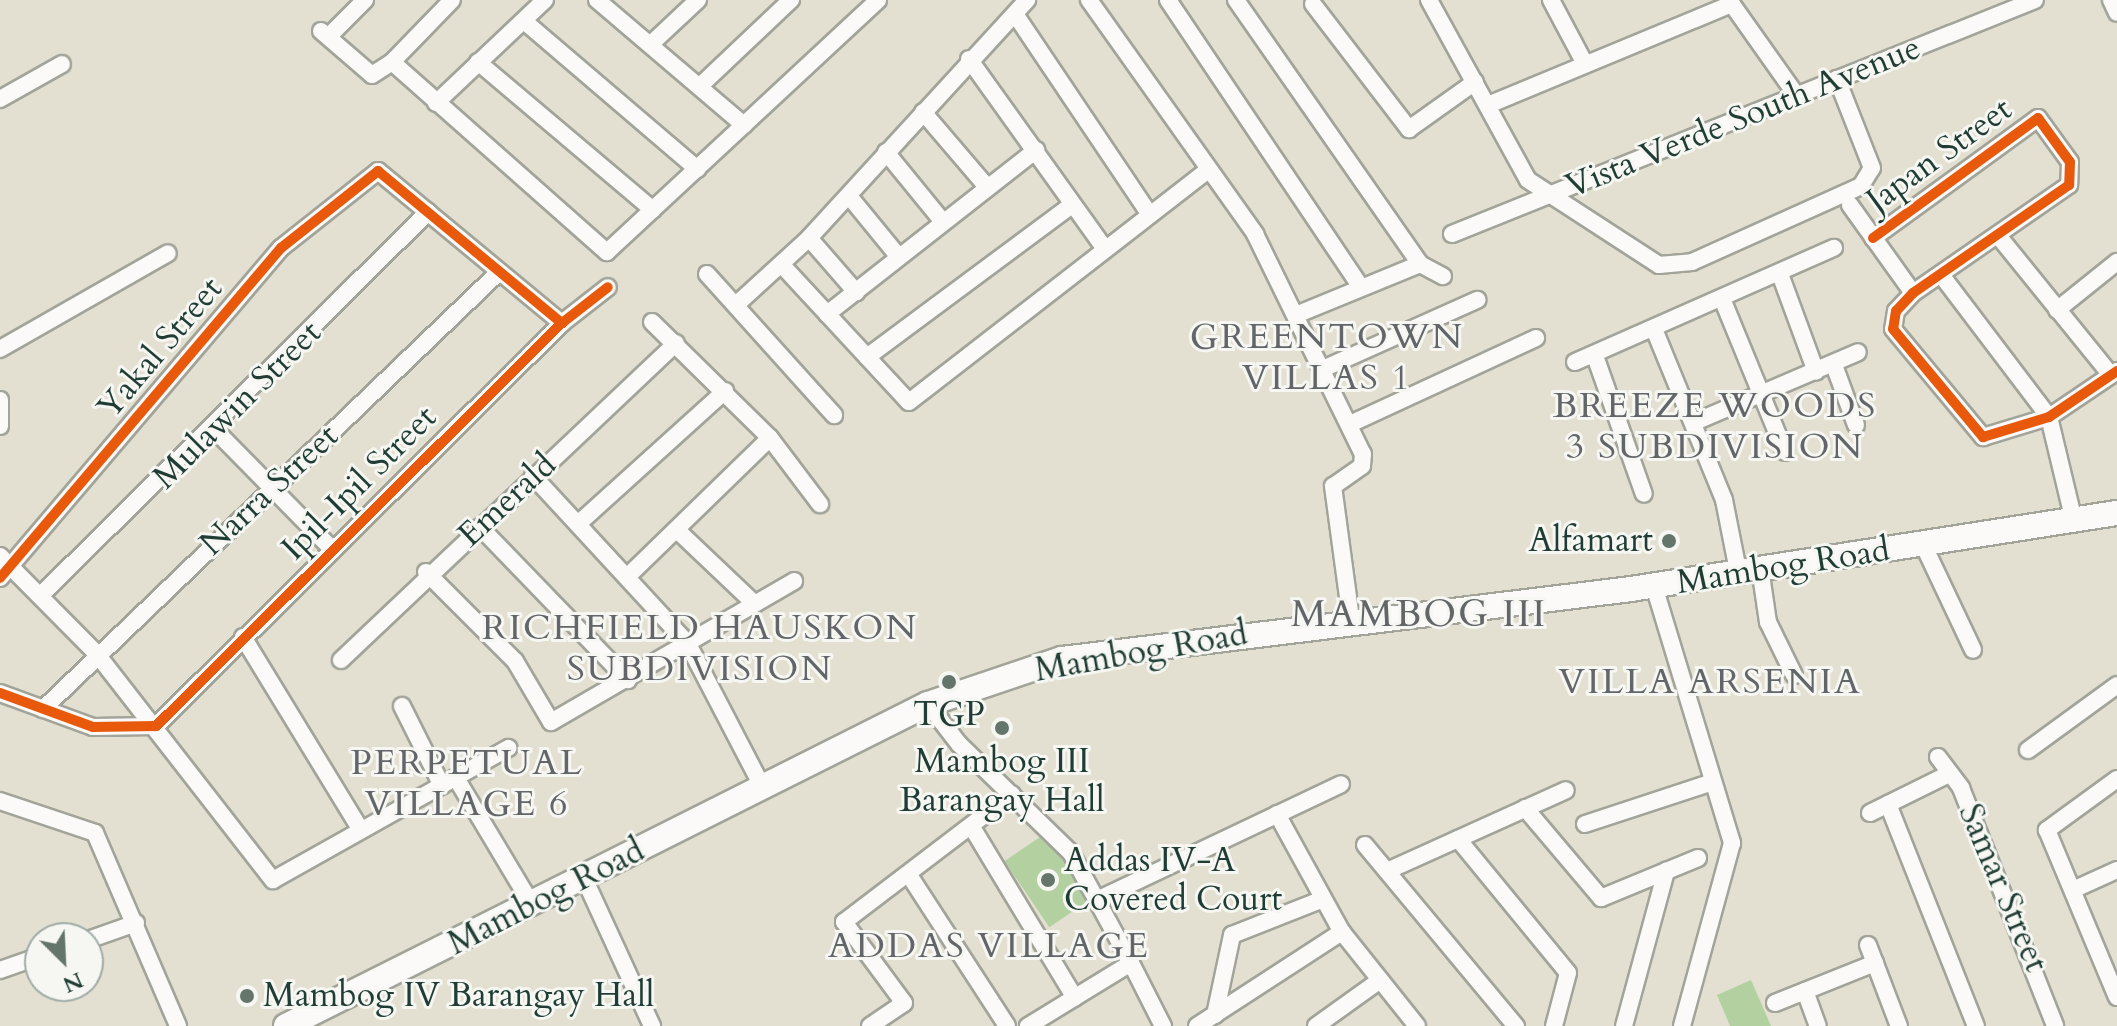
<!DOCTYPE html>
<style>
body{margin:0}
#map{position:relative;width:2117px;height:1026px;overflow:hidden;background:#e3e0d1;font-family:Cardo,serif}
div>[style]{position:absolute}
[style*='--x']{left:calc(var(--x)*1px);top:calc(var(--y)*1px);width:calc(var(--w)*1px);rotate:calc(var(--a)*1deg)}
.green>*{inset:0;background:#b3d1a0;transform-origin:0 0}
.roads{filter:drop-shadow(2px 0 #a2a49a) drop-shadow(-2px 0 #a2a49a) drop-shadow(0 2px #a2a49a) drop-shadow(0 -2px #a2a49a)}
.minor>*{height:16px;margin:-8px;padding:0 8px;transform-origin:8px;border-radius:8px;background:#fbfaf8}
.secondary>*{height:24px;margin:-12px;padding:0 12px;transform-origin:12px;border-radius:12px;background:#fbfaf8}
.cycleway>*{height:10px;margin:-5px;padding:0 5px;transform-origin:5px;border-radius:5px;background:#e8590c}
.dots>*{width:22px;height:22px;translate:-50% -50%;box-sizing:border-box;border:4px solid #f6f6f2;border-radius:50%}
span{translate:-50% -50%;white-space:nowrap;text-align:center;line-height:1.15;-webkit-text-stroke:6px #f6f6f2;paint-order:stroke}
.street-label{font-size:34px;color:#1f3d34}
.poi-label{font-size:34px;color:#1f3d34}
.right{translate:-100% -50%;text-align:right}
.left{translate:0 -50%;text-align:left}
.neighbourhood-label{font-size:36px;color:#636668;letter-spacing:2px}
.quarter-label{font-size:38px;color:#636668;letter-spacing:2px}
.north{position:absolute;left:24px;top:922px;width:80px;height:80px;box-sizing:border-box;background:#f6f6f2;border:2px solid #a0aca6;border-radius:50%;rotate:156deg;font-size:22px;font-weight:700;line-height:32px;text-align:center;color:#1f3d34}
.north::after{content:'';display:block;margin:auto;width:28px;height:36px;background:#64766b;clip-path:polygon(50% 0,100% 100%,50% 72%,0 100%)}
</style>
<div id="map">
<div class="green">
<i style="left:1046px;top:833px;width:80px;height:50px;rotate:56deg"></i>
<i style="clip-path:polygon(1751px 980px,1771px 1026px,1730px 1026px,1717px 995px)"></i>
</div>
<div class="roads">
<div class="minor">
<i style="--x:597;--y:0;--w:193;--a:40.4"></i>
<i style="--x:1089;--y:0;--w:287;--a:54.6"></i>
<i style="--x:1255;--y:234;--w:245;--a:63.9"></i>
<i style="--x:1363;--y:454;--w:12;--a:95"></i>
<i style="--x:1362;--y:466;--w:35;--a:145"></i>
<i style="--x:1333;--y:486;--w:134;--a:82.3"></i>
<i style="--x:1168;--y:0;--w:346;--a:56.1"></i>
<i style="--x:1236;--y:0;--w:322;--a:55.1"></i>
<i style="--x:1420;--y:264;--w:132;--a:157.7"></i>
<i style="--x:1429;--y:0;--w:205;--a:61.2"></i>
<i style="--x:1528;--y:180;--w:156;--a:33"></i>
<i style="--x:1659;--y:265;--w:33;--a:-5"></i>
<i style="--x:1692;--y:262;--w:185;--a:-24.2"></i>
<i style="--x:1861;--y:186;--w:21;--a:-59"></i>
<i style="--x:1872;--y:168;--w:96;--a:-111.5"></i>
<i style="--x:1551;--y:0;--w:72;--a:62"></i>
<i style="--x:1729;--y:0;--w:118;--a:54.7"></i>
<i style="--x:2111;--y:0;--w:14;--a:65"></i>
<i style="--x:1313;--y:4;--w:158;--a:52.5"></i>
<i style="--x:1409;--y:129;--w:81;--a:-35.5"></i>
<i style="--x:1015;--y:14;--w:242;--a:56.1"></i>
<i style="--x:524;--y:21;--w:228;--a:40.5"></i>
<i style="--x:321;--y:31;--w:67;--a:40.8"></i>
<i style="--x:372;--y:75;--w:24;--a:-33"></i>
<i style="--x:392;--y:62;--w:287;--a:41.5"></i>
<i style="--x:607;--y:252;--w:370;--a:-42.9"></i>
<i style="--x:329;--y:36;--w:51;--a:-45"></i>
<i style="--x:652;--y:43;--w:63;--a:-43.1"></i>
<i style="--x:969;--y:59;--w:234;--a:54.4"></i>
<i style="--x:392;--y:62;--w:86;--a:-45.9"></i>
<i style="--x:478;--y:62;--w:229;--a:40.2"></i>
<i style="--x:701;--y:85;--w:124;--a:-43.4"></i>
<i style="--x:0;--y:99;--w:71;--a:-29.4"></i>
<i style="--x:436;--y:103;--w:150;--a:-43.4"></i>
<i style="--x:1488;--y:105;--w:264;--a:-22.5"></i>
<i style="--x:923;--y:112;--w:99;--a:49.5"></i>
<i style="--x:886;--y:152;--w:90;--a:50.8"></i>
<i style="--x:849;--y:196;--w:79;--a:50.7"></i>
<i style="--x:1850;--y:205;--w:108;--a:54.4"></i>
<i style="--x:1452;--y:234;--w:628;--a:-21.87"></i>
<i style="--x:809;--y:238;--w:72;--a:49"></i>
<i style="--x:1873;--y:238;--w:204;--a:-36"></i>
<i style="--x:2038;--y:118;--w:54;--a:54"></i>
<i style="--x:2070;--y:162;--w:23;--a:92"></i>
<i style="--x:2069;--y:185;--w:190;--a:145.3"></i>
<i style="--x:1913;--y:293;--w:25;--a:133"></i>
<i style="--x:1896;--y:311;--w:18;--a:99"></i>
<i style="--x:1893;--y:329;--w:141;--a:50.2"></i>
<i style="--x:1983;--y:437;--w:69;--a:-16.9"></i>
<i style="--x:2049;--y:417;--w:82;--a:-34.1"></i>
<i style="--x:2000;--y:238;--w:176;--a:51"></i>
<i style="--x:781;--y:264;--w:188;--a:47.2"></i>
<i style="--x:909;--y:402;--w:377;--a:-37.8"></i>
<i style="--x:1420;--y:264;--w:26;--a:28"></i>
<i style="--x:707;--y:274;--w:190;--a:48"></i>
<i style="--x:1780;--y:274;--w:104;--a:69.8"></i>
<i style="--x:1942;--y:276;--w:177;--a:52.8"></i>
<i style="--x:2049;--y:417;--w:107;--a:76.5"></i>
<i style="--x:1723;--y:301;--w:163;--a:67.7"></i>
<i style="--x:737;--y:304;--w:98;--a:-42.5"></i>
<i style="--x:809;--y:238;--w:323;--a:-47.5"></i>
<i style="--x:2057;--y:310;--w:77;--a:-38.7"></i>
<i style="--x:827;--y:314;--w:266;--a:-38.1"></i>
<i style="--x:652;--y:322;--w:165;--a:44.5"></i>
<i style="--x:770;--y:438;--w:83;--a:52.9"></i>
<i style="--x:1654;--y:329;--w:185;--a:67.7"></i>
<i style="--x:1724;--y:500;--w:72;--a:78.8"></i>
<i style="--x:0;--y:349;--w:193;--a:-29.7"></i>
<i style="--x:1595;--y:356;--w:146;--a:70.5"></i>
<i style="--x:867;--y:357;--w:255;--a:-36.6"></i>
<i style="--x:1575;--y:362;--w:283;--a:-23.8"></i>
<i style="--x:1834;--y:365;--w:64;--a:69.9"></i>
<i style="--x:1325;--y:368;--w:167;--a:-24.1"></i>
<i style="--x:0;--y:400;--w:26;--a:90"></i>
<i style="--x:1695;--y:422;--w:177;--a:-23.2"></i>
<i style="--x:1350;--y:424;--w:205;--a:-24.8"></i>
<i style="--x:215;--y:430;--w:167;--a:45.5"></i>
<i style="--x:533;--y:476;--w:229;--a:47.3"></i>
<i style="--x:688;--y:644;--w:160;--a:62.5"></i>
<i style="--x:579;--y:523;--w:197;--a:-42.1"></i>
<i style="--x:480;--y:527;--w:213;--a:46"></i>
<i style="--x:678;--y:531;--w:106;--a:43.5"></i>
<i style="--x:1923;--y:544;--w:117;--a:64.7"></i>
<i style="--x:0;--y:556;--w:136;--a:45.3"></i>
<i style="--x:96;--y:653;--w:288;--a:52.1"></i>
<i style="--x:273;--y:880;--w:270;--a:-29.3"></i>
<i style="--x:1760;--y:568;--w:55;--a:81.6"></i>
<i style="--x:1768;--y:622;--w:59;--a:63.9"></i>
<i style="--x:426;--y:572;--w:126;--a:45"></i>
<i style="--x:515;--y:661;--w:71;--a:59.5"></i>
<i style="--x:551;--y:722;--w:281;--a:-30.1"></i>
<i style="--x:628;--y:576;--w:198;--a:-44.2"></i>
<i style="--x:0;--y:578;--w:433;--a:-49.6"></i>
<i style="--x:281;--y:248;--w:124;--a:-38.4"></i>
<i style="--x:378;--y:171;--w:239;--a:39.6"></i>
<i style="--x:1654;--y:586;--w:269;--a:73.1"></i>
<i style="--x:1732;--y:843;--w:190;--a:105.3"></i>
<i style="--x:42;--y:594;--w:543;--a:-44.7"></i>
<i style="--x:243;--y:637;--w:226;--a:58.6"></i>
<i style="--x:341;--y:660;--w:461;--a:-43.4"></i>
<i style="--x:0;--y:693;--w:99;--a:20.1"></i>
<i style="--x:93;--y:727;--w:63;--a:-0.9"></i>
<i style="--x:156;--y:726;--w:572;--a:-44.79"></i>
<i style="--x:562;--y:323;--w:58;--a:-38"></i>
<i style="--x:928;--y:704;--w:51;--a:52.2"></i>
<i style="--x:959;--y:744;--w:156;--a:44.2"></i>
<i style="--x:1071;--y:853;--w:125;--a:61.4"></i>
<i style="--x:1131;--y:963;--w:121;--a:148.5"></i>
<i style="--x:402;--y:706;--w:89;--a:63.4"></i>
<i style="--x:43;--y:709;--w:630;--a:-43.78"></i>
<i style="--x:2028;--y:750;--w:110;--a:-36.1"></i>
<i style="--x:1938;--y:757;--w:39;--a:53"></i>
<i style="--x:1961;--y:788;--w:256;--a:68.4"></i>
<i style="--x:456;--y:778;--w:148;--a:59.1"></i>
<i style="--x:2117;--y:779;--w:87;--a:143.9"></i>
<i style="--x:2047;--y:830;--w:181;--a:67.3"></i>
<i style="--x:0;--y:801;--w:100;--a:18.6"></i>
<i style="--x:95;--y:833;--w:210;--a:66.7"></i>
<i style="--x:1888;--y:804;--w:239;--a:68.4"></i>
<i style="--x:1525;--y:808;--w:118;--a:49.8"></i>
<i style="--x:1601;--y:898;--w:105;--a:-22.4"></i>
<i style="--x:1870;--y:813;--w:88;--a:-26.3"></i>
<i style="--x:1277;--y:814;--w:135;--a:61.2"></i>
<i style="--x:1342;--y:932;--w:120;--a:51.4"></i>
<i style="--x:1585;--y:824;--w:135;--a:-18.2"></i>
<i style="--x:973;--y:829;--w:197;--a:58.9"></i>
<i style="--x:1458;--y:839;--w:173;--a:50.6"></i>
<i style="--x:1568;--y:973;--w:55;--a:104.8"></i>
<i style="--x:1365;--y:845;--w:236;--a:50.2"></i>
<i style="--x:1387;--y:871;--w:196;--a:-24.3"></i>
<i style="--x:909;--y:875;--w:180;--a:57"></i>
<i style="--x:584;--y:878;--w:163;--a:65.3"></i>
<i style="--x:2075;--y:889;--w:46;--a:-24.3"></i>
<i style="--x:1097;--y:900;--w:270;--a:-25.4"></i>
<i style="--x:88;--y:940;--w:51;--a:-19.5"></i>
<i style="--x:1868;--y:945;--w:87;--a:69.1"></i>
<i style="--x:1131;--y:963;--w:71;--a:63.1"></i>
<i style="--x:0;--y:970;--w:42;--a:-19.3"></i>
<i style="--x:1805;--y:991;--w:37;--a:70"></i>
<i style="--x:1775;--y:1003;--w:108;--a:-21.8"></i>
<i style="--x:1215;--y:1015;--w:82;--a:-78"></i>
<i style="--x:1232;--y:935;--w:96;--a:-21.5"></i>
<i style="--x:870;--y:1026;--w:41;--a:-34.1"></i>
<i style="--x:904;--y:1003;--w:101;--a:-126.5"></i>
<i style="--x:844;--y:922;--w:211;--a:-37.3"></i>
<i style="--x:1197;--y:1026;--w:173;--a:-33"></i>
<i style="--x:1316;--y:1026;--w:79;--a:-35.7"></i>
<i style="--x:1624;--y:1026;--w:161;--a:-74.8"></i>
</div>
<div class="secondary">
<i style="--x:286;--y:1026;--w:718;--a:-26.64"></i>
<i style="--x:928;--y:704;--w:141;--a:-18.6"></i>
<i style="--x:1062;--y:659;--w:573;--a:-7.01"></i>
<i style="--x:1631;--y:589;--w:492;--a:-8.9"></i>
</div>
</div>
<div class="cycleway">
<i style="--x:1873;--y:238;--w:204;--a:-36"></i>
<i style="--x:2038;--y:118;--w:54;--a:54"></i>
<i style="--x:2070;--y:162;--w:23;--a:92"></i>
<i style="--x:2069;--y:185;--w:190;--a:145.3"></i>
<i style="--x:1913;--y:293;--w:25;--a:133"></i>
<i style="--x:1896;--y:311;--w:18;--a:99"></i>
<i style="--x:1893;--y:329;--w:141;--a:50.2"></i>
<i style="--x:1983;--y:437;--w:69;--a:-16.9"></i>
<i style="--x:2049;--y:417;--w:82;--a:-34.1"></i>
<i style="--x:0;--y:578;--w:433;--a:-49.6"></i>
<i style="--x:281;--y:248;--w:124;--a:-38.4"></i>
<i style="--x:378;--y:171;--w:239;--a:39.6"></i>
<i style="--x:0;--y:693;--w:99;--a:20.1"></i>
<i style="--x:93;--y:727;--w:63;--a:-0.9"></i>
<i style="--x:156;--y:726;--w:572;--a:-44.79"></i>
<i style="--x:562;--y:323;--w:58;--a:-38"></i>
</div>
<div class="dots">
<i style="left:1669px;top:541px;background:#64766b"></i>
<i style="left:949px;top:682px;background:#64766b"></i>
<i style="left:1002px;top:728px;background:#64766b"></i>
<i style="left:1048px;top:880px;background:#64766b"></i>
<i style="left:247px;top:996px;background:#64766b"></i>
</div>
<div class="street-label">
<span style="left:1743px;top:117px;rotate:-22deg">Vista Verde South Avenue</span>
<span style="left:1939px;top:155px;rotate:-36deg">Japan Street</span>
<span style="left:160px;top:348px;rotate:-50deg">Yakal Street</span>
<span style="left:237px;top:405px;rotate:-45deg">Mulawin Street</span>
<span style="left:359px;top:483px;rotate:-45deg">Ipil-Ipil Street</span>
<span style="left:269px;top:490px;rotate:-43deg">Narra Street</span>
<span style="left:507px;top:500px;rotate:-43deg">Emerald</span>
<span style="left:1783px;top:566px;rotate:-9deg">Mambog Road</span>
<span style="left:1141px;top:652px;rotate:-10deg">Mambog Road</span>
<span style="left:2003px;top:888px;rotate:67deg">Samar Street</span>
<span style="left:546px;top:897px;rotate:-27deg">Mambog Road</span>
</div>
<div class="poi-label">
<span class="right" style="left:1653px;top:541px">Alfamart</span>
<span style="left:949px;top:715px">TGP</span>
<span style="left:1002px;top:781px">Mambog III<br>Barangay Hall</span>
<span class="left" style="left:1064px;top:880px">Addas IV-A<br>Covered Court</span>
<span class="left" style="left:263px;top:996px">Mambog IV Barangay Hall</span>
</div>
<div class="neighbourhood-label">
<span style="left:1327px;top:357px">GREENTOWN<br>VILLAS 1</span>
<span style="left:1715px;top:426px">BREEZE WOODS<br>3 SUBDIVISION</span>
<span style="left:700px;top:648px">RICHFIELD HAUSKON<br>SUBDIVISION</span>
<span style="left:1710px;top:682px">VILLA ARSENIA</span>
<span style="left:467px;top:783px">PERPETUAL<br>VILLAGE 6</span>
<span style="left:989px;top:946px">ADDAS VILLAGE</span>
</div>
<div class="quarter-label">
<span style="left:1419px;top:615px">MAMBOG III</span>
</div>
<div class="north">N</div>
</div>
